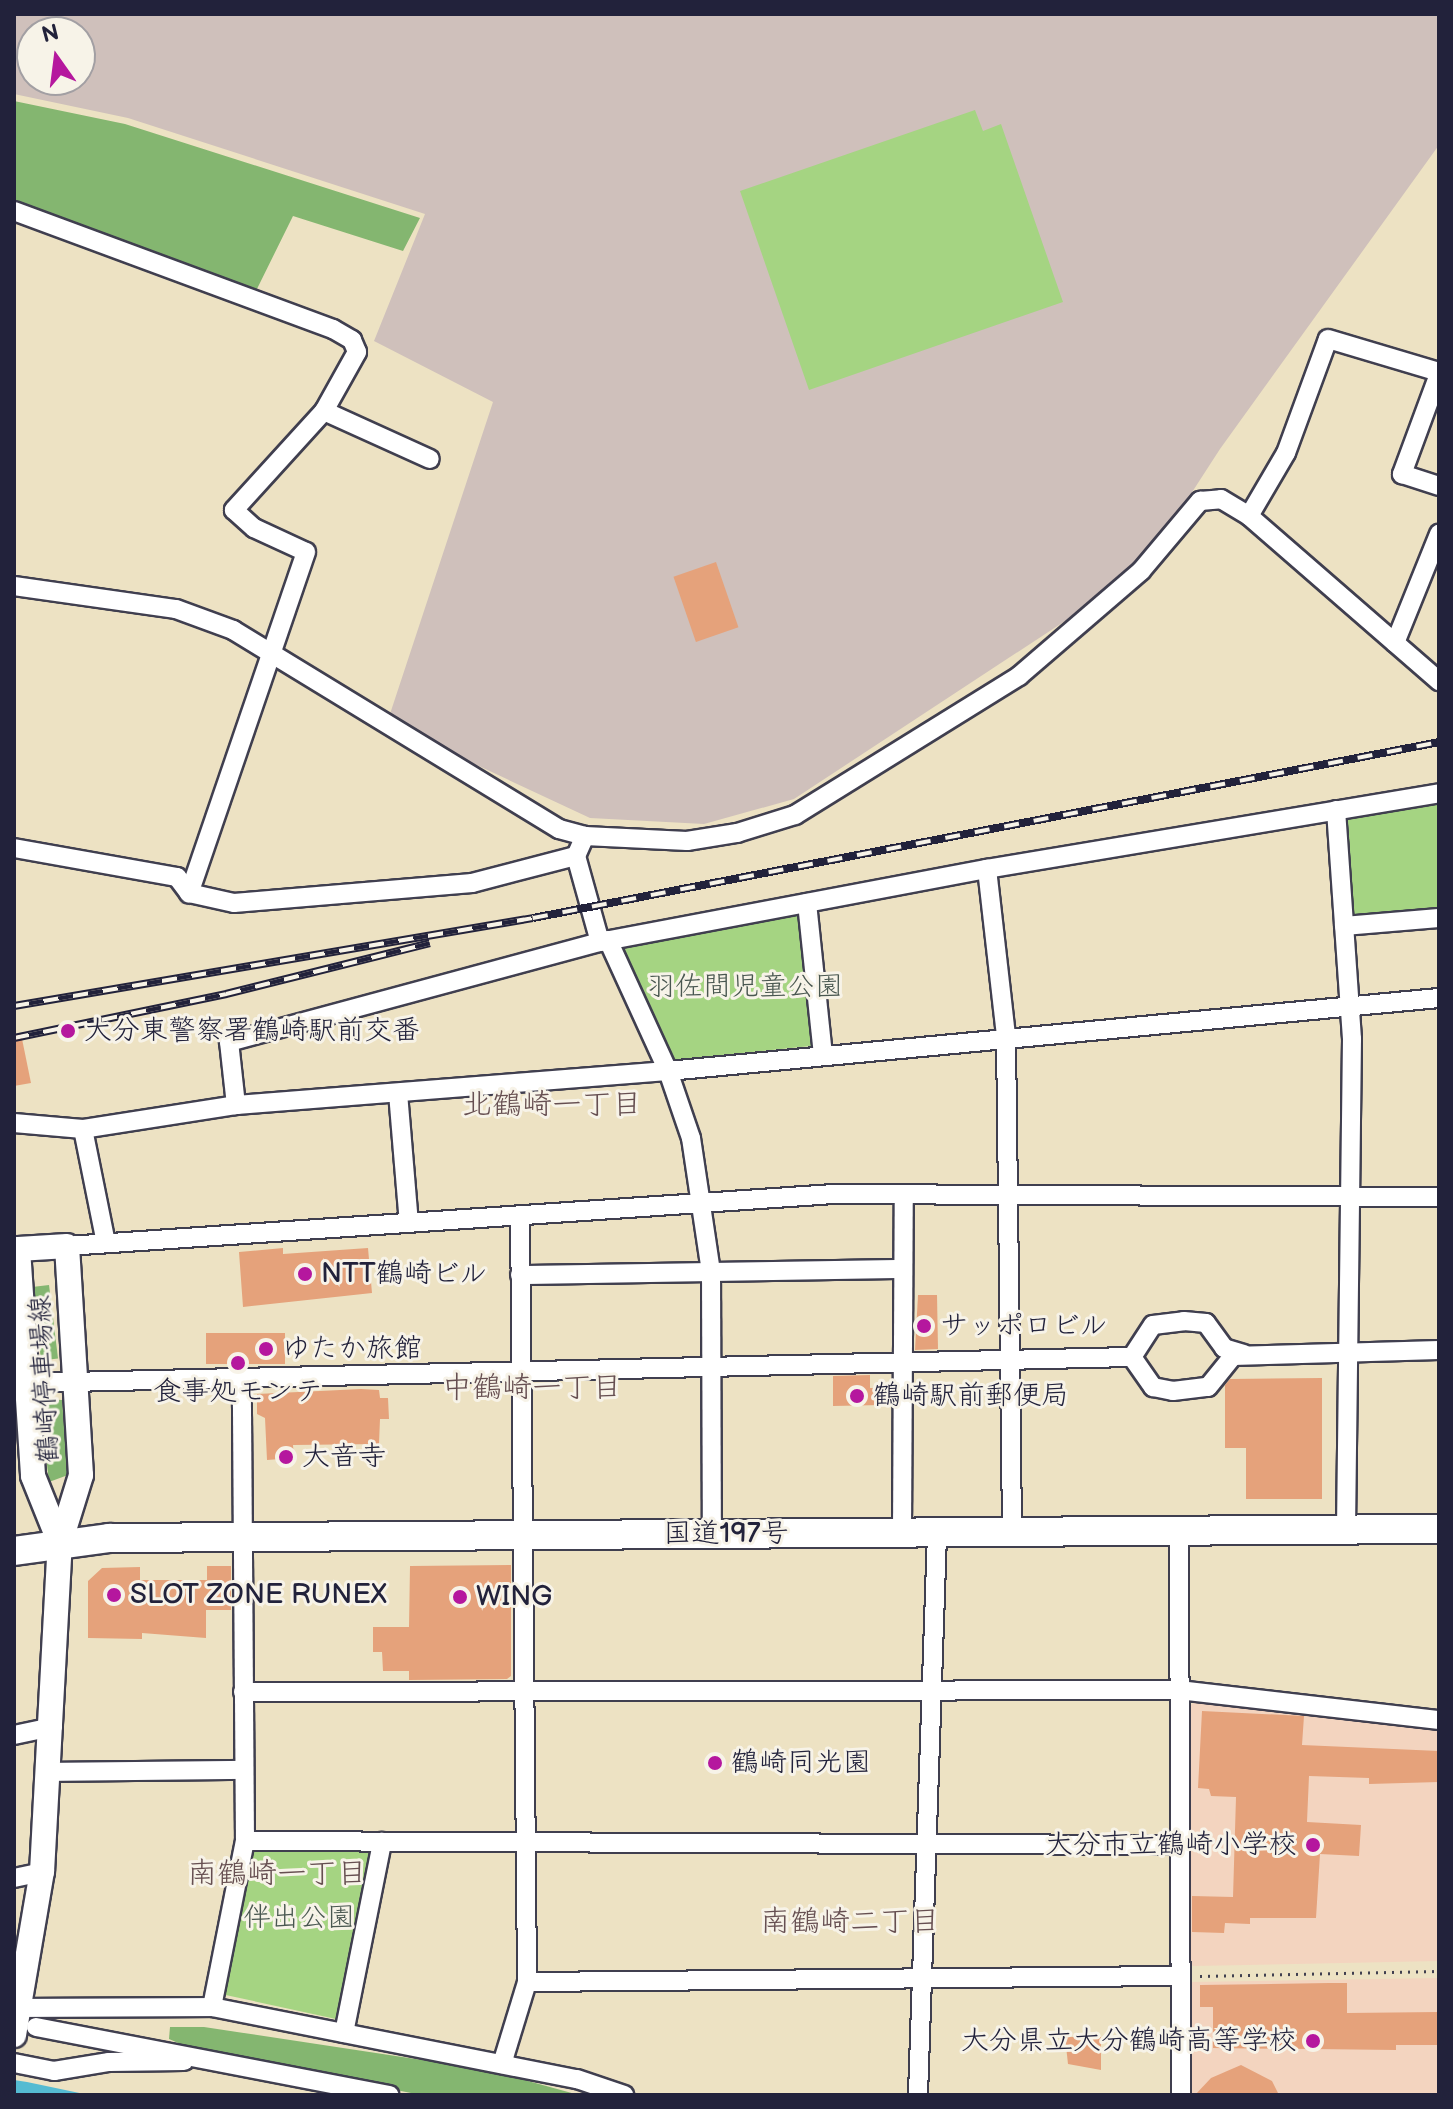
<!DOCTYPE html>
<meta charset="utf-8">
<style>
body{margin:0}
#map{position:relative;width:1453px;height:2109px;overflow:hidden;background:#ede2c3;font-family:"Balsamiq Sans","Klee One",sans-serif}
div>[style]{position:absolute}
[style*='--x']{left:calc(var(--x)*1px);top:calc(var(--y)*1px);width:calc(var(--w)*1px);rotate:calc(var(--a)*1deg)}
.built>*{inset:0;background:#f3d4bf}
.industrial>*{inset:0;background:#cfc0bb}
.green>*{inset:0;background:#a5d482}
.forest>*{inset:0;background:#84b670;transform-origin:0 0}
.water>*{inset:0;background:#55bbd2}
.building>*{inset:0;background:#e5a27b;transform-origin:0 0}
.path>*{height:3px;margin-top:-1.5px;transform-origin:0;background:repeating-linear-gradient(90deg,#403f4f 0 2px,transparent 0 8px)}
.roads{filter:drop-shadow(2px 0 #403f4f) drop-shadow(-2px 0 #403f4f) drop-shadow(0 2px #403f4f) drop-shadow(0 -2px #403f4f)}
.minor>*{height:18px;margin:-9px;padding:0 9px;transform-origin:9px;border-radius:9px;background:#fff}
.major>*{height:24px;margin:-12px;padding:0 12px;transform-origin:12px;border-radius:12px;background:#fff}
.highway>*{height:28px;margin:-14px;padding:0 14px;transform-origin:14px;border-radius:14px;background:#fff}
.rail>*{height:8px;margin-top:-4px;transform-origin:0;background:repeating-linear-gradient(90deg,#f7f3e8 0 15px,#22223b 0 30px);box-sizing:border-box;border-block:2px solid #22223b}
.dots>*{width:22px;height:22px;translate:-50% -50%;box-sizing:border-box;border:4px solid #f7f3e8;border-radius:50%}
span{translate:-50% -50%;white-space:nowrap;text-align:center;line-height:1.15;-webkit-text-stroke:6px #f7f3e8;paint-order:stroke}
.park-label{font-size:28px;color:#495750}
.poi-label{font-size:28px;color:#22223b}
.left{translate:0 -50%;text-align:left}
.right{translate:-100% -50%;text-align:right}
.street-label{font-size:28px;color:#22223b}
.neighbourhood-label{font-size:30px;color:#664f51}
.frame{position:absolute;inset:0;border:16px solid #22223b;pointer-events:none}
.north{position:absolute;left:16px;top:16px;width:80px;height:80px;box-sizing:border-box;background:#f7f3e8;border:2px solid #a29fa3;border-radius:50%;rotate:346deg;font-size:22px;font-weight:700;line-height:32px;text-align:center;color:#22223b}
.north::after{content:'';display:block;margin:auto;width:28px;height:36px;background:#b5179e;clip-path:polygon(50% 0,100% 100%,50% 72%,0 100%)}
</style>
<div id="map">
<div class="built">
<i style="clip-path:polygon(1196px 1701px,1439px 1728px,1439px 1961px,1193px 1966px,1186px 1962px,1188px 1707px)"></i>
<i style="clip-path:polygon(1439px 1978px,1439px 2095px,1187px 2095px,1186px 1988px,1192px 1982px)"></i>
</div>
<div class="industrial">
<i style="clip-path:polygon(evenodd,14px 14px,1439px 14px,1439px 145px,1220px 449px,1141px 571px,794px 799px,704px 824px,590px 818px,387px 723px,493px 402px,374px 341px,425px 214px,128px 118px,14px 94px,14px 14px,32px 32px,80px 32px,80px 80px,32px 80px,32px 32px)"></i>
</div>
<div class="green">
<i style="clip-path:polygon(975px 110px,983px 131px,1001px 124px,1063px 302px,809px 390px,740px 191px)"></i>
<i style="clip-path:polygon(1439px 801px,1439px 913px,1358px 920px,1351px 914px,1344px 822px,1348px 815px)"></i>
<i style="clip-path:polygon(798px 910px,806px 916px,817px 1039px,811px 1046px,675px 1060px,669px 1055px,623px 951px,626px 944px)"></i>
<i style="clip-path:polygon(255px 1851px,368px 1851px,374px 1857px,342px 2015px,336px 2019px,221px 1994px,248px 1857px)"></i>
</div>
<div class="forest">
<i style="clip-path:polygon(14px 101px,125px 124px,420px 218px,403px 251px,293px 216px,252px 299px,14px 221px)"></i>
<i style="left:49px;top:1285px;width:74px;height:17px;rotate:83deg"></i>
<i style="clip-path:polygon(46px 1399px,62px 1400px,68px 1475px,49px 1482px,40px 1403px)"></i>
<i style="clip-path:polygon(170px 2027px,204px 2027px,488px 2070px,579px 2095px,421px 2095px,192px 2049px,169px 2039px)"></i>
</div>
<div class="water">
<i style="clip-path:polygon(14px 2080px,27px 2082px,89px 2095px,14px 2095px)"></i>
</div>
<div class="building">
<i style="left:716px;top:562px;width:69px;height:45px;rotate:71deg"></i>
<i style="clip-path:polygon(21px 1034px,31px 1083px,14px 1086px,14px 1035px)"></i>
<i style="clip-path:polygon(283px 1248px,283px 1254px,368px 1248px,372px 1293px,243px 1307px,239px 1252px)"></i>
<i style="clip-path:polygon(918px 1295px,937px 1295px,938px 1349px,915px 1350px)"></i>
<i style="left:285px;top:1333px;width:31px;height:79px;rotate:90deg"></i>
<i style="clip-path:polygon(870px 1375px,870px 1388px,882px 1388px,882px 1405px,833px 1406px,833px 1376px)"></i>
<i style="clip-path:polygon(1322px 1378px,1322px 1499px,1246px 1499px,1246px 1448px,1225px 1448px,1225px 1385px,1230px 1379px)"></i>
<i style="clip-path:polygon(361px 1389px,379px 1390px,380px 1398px,388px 1398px,389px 1419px,380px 1419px,379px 1444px,293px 1445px,294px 1458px,267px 1460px,265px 1418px,257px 1414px,257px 1394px)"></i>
<i style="clip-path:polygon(511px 1565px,511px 1676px,507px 1679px,409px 1680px,409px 1671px,383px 1671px,382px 1652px,373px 1652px,373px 1627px,409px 1627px,410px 1566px)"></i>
<i style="clip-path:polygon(207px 1566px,231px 1566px,231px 1610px,206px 1610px,206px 1638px,142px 1633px,142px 1639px,88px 1638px,88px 1581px,102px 1568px,140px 1567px,140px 1580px,207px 1580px)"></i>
<i style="clip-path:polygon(1202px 1711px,1304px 1716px,1302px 1745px,1439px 1751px,1439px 1782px,1369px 1784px,1369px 1778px,1309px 1776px,1307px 1822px,1361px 1825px,1359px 1856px,1320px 1854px,1316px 1918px,1250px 1918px,1250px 1924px,1225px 1923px,1224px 1933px,1192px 1932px,1192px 1896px,1233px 1897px,1236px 1797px,1211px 1796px,1209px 1789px,1198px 1788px)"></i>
<i style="clip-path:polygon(1329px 1983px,1347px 1983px,1347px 2013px,1439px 2012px,1439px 2045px,1396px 2045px,1396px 2050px,1213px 2048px,1213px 2007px,1200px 2007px,1200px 1985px)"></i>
<i style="clip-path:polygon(1065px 2037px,1101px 2037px,1101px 2070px,1068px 2064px)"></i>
<i style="clip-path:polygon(1241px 2065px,1272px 2081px,1279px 2095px,1195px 2095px,1211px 2078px)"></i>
</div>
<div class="path">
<i style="--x:1200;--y:1976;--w:239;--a:-1.2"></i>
</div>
<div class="roads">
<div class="minor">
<i style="--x:14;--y:211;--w:340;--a:20.3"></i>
<i style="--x:333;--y:329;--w:22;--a:30"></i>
<i style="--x:352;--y:340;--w:13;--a:67"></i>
<i style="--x:357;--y:352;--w:68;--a:119.2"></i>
<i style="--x:324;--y:411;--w:134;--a:132.3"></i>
<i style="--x:234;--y:510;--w:27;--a:42"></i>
<i style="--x:254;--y:528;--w:57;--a:24.8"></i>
<i style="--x:306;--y:552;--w:361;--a:108.9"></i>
<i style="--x:1439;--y:374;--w:107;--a:110.3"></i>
<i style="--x:1402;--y:474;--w:39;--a:18"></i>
<i style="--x:324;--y:411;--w:116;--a:24.4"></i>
<i style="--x:1249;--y:516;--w:73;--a:-59.6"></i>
<i style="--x:1286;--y:453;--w:121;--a:-69.8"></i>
<i style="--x:1328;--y:339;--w:116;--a:16.6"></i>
<i style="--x:14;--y:586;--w:164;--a:8.1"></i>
<i style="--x:176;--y:609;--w:61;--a:20.2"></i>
<i style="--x:233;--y:630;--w:382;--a:31.4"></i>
<i style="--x:559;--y:829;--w:27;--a:15"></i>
<i style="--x:585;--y:836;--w:102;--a:2.8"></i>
<i style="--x:687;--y:841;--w:51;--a:-9.1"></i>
<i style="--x:737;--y:833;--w:61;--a:-17.2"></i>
<i style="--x:795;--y:815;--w:264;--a:-31.8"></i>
<i style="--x:1019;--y:676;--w:161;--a:-40.7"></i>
<i style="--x:1141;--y:571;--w:92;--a:-49.9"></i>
<i style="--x:1200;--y:501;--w:21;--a:-5"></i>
<i style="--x:1221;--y:499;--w:33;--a:31"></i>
<i style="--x:1249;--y:516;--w:252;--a:41"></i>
<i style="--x:1395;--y:643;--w:118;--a:-68"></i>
<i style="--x:1336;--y:810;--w:230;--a:86"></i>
<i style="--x:1352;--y:1039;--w:490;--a:90.7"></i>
<i style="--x:14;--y:848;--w:166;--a:10.1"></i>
<i style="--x:177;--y:877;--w:20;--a:53"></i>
<i style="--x:189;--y:893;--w:46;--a:12.5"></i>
<i style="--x:234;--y:903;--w:239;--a:-4.8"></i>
<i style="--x:472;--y:883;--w:107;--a:-14.6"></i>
<i style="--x:576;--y:856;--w:22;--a:-66"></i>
<i style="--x:576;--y:856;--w:89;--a:74.4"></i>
<i style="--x:987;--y:869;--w:169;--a:83.5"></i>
<i style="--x:1006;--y:1037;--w:495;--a:89.3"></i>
<i style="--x:807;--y:903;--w:153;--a:84"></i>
<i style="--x:1344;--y:926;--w:95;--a:-4.8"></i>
<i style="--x:608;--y:940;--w:144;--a:65.4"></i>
<i style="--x:668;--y:1071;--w:71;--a:71.1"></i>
<i style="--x:691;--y:1138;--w:135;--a:81.5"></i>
<i style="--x:711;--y:1272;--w:262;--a:89.8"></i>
<i style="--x:398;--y:1093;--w:130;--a:85.2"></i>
<i style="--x:236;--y:1105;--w:63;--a:-96.3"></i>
<i style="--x:229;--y:1042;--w:384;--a:-15.1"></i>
<i style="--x:600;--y:942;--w:394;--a:-10.7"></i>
<i style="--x:987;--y:869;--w:458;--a:-9.5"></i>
<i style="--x:14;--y:1123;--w:69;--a:5"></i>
<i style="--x:83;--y:1129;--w:116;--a:78.6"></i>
<i style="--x:83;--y:1129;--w:155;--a:-8.9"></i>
<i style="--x:236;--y:1105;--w:433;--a:-4.5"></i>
<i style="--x:668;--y:1071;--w:774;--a:-5.41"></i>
<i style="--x:67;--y:1246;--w:768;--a:-3.88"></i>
<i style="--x:833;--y:1194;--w:606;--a:0.28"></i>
<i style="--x:520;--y:1275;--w:383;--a:-0.9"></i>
<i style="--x:1132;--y:1357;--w:37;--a:55"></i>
<i style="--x:1153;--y:1387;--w:20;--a:11"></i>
<i style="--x:1173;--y:1391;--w:35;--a:-7"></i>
<i style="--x:1208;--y:1387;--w:40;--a:-51"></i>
<i style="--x:1233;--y:1356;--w:206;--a:-1.7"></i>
<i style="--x:27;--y:1383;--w:1105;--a:-1.35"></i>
<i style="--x:1132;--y:1357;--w:38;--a:-57"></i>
<i style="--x:1153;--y:1325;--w:31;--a:-7"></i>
<i style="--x:1184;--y:1321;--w:22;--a:5"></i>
<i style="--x:1206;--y:1323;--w:31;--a:54"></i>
<i style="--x:1224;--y:1348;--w:21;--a:17"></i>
<i style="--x:1179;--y:1531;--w:564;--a:89.8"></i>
<i style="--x:902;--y:1533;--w:339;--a:-89.7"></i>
<i style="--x:243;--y:1692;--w:936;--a:-0.12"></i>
<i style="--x:1179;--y:1690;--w:262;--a:6.6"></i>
<i style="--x:14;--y:1735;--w:40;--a:-12"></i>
<i style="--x:50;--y:1772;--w:194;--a:-0.6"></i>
<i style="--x:245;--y:1841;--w:935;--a:0.25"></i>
<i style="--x:14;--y:1878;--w:29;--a:-12"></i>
<i style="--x:527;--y:1982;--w:653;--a:-0.53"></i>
<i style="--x:212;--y:2007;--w:169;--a:-78.8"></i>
<i style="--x:245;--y:1841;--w:462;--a:-90.4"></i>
<i style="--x:21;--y:2008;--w:191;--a:-0.3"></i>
<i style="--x:212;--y:2007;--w:372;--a:11.2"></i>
<i style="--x:577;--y:2079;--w:50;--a:18.8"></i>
<i style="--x:36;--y:2027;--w:360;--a:10.9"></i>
<i style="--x:344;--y:2033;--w:195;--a:-78.7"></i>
<i style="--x:14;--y:2063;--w:41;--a:11.3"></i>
<i style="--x:54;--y:2071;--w:56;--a:-9.3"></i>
<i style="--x:109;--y:2062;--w:75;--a:-0.8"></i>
<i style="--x:502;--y:2064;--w:86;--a:-73"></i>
<i style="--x:527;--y:1982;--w:767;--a:-90.52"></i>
<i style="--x:918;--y:2095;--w:562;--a:-88.06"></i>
</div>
<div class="major">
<i style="--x:14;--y:2035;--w:165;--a:-80.3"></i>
<i style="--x:42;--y:1872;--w:329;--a:-86.9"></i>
<i style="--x:60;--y:1543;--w:71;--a:-72.8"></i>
<i style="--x:81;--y:1475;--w:229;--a:-93.5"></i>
<i style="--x:67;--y:1246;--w:49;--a:176.5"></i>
<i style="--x:18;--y:1249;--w:227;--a:86.2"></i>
<i style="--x:33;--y:1476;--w:72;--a:68.1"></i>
</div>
<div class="highway">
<i style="--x:14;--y:1551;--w:96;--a:-7.8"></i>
<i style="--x:109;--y:1538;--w:1330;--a:-0.39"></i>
</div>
</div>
<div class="rail">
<i style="--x:14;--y:1006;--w:526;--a:-9.62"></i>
<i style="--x:533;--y:918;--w:923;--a:-10.99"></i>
<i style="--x:14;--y:1038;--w:217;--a:-11.7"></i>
<i style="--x:226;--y:994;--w:210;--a:-14"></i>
</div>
<div class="dots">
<i style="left:68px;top:1031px;background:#b5179e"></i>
<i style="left:305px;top:1274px;background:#b5179e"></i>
<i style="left:924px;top:1326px;background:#b5179e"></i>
<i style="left:266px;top:1349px;background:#b5179e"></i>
<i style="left:238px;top:1363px;background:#b5179e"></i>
<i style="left:857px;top:1396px;background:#b5179e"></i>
<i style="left:286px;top:1457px;background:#b5179e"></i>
<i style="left:114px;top:1595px;background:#b5179e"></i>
<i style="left:460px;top:1597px;background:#b5179e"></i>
<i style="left:715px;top:1763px;background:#b5179e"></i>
<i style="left:1313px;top:1845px;background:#b5179e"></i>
<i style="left:1313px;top:2041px;background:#b5179e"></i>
</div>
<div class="park-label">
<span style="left:745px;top:987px">羽佐間児童公園</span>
<span style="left:299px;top:1918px">伴出公園</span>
</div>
<div class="poi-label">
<span class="left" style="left:84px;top:1031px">大分東警察署鶴崎駅前交番</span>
<span class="left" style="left:321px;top:1274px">NTT鶴崎ビル</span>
<span class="left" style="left:940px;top:1326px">サッポロビル</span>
<span class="left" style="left:282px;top:1349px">ゆたか旅館</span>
<span style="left:238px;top:1392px">食事処モンテ</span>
<span class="left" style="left:873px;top:1396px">鶴崎駅前郵便局</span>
<span class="left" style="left:302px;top:1457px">大音寺</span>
<span class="left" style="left:130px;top:1595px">SLOT ZONE RUNEX</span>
<span class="left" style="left:476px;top:1597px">WING</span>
<span class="left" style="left:731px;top:1763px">鶴崎同光園</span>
<span class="right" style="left:1297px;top:1845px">大分市立鶴崎小学校</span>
<span class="right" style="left:1297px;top:2041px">大分県立大分鶴崎高等学校</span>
</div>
<div class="street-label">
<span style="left:45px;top:1379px;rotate:-93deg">鶴崎停車場線</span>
<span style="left:726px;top:1534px">国道197号</span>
</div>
<div class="neighbourhood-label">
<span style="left:552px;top:1105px">北鶴崎一丁目</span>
<span style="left:532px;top:1388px">中鶴崎一丁目</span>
<span style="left:277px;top:1874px">南鶴崎一丁目</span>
<span style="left:850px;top:1922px">南鶴崎二丁目</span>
</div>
<div class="frame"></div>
<div class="north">N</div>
</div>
